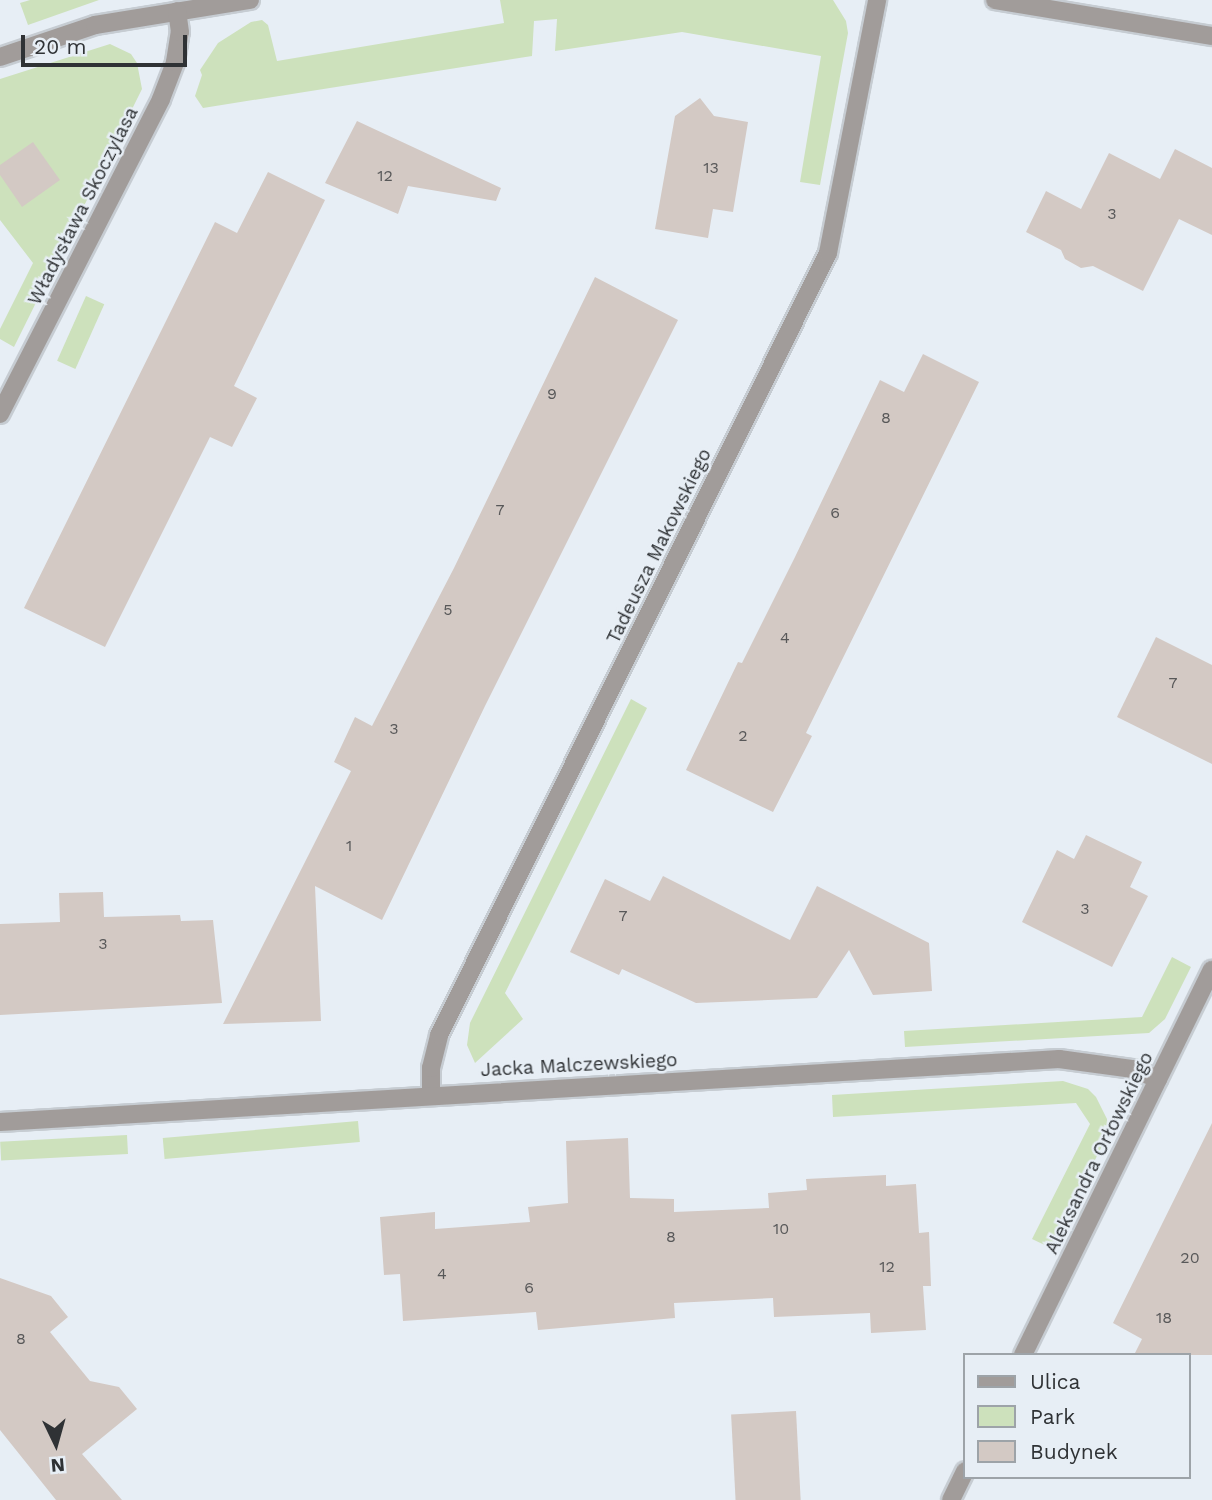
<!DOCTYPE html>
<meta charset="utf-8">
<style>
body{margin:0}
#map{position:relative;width:1212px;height:1500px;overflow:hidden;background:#e7eef5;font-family:"Work Sans",sans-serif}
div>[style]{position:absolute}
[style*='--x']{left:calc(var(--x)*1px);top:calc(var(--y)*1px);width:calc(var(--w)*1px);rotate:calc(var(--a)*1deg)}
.green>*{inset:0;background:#cde1bc;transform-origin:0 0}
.building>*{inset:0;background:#d3c9c4;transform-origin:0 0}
.roads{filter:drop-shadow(2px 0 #c6ccd2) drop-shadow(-2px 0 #c6ccd2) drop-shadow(0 2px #c6ccd2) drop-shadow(0 -2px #c6ccd2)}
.street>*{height:18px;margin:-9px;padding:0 9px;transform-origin:9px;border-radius:9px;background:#a19c9a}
span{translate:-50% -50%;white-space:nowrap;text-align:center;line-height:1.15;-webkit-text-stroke:5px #e7eef5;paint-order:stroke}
.number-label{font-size:16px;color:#585859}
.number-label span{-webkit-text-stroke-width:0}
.street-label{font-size:19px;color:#2f3235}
.legend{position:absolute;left:963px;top:1353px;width:228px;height:126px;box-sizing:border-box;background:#e7eef5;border:2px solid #9da3a8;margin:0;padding:9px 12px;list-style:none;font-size:21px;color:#2f3235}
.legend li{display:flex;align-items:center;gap:14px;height:35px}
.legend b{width:35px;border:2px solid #9da3a8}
.north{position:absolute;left:21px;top:1409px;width:70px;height:70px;-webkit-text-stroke:5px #e7eef5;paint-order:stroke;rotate:175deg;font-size:19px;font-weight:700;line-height:28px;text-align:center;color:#2f3235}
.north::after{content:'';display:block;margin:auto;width:24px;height:32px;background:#2f3235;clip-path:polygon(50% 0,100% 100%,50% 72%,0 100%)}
.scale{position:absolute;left:21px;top:35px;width:166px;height:32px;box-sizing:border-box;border:4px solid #2f3235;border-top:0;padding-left:9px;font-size:21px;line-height:24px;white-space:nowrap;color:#2f3235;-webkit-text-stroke:5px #e7eef5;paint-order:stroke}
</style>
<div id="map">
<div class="green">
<i style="clip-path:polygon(30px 0,99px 0,28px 25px,20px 3px)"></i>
<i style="clip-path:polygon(500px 0,833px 0,846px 21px,848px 33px,820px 185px,800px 182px,821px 56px,682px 32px,555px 51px,557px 19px,534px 21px,532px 56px,203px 108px,195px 96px,202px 75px,200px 70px,218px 43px,251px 22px,262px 20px,268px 25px,277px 61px,504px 23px)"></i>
<i style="clip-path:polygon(110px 44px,131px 54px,137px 63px,142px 89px,14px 347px,0 339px,0 329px,33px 263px,0 220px,0 79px)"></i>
<i style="left:86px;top:296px;width:20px;height:71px;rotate:24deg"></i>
<i style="clip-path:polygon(631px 699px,647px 708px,505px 993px,523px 1019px,475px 1063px,467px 1045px,470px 1023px)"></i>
<i style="clip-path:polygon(1172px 957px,1191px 967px,1165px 1019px,1149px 1033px,905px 1047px,904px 1031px,1142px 1017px)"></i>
<i style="clip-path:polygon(1063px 1081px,1088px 1089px,1096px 1097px,1107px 1119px,1108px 1134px,1051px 1248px,1032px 1239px,1090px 1124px,1076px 1103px,833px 1117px,832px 1095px)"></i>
<i style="left:358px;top:1121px;width:21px;height:196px;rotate:85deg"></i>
<i style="left:127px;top:1135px;width:19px;height:127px;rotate:87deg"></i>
</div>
<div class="building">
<i style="clip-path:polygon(700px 98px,714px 116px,748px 122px,733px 212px,713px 209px,708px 238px,655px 229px,675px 116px)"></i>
<i style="clip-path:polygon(357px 121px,501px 188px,496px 201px,408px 186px,398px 214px,325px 183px)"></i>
<i style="clip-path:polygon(33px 142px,60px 180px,22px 207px,0 175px,0 165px)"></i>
<i style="clip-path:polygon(1175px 149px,1212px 168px,1212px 235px,1179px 219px,1143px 291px,1093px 266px,1081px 268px,1065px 259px,1061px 250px,1026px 232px,1046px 191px,1081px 209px,1109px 153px,1160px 179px)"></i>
<i style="clip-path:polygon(268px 172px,325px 200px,234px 386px,257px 398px,232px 447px,210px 437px,105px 647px,24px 608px,215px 222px,237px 233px)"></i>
<i style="clip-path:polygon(595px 277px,678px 320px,485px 706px,382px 920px,315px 886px,321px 1021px,223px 1024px,351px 771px,334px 762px,355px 717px,372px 726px,454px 568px)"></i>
<i style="clip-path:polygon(923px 354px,979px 382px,806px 733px,812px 736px,773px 812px,686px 770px,738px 662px,742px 663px,795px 557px,880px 380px,904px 392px)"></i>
<i style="clip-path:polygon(1156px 637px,1212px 665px,1212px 764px,1117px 717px)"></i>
<i style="clip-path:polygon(1086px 835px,1142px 862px,1130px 887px,1148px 896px,1112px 967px,1022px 922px,1057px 850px,1074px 859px)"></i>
<i style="clip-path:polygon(663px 876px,790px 940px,817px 886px,929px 943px,932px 991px,873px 995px,849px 950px,817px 998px,696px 1003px,622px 969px,619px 975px,570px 952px,605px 879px,650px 901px)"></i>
<i style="clip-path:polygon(103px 892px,104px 917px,180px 915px,181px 921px,213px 920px,222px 1003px,0 1015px,0 924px,60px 922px,59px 893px)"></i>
<i style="clip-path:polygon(1212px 1123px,1212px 1355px,1134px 1355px,1142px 1339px,1113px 1323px)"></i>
<i style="clip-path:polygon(628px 1138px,630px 1198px,674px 1199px,674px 1212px,769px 1208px,768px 1193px,807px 1190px,806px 1179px,886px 1175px,886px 1186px,916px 1184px,919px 1233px,929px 1232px,931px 1286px,923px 1286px,926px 1330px,871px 1333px,870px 1313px,774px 1317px,773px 1298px,674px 1303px,675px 1318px,538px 1330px,536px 1312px,403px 1321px,400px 1274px,384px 1275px,380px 1217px,435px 1212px,435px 1229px,530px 1222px,528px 1207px,568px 1203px,566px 1141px)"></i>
<i style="clip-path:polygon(0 1278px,51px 1296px,68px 1317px,50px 1332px,90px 1381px,119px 1387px,137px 1409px,82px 1454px,122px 1500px,56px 1500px,0 1430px)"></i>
<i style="left:796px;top:1411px;width:89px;height:65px;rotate:87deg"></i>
</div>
<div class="roads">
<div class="street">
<i style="--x:995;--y:0;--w:220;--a:9.4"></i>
<i style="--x:0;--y:57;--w:100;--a:-18.6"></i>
<i style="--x:95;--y:25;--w:157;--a:-9.2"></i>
<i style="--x:0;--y:414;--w:354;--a:-62.9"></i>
<i style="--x:161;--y:99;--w:40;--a:-69"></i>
<i style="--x:175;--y:62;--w:30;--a:-81"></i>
<i style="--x:180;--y:32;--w:21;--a:-98"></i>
<i style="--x:431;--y:1094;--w:26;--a:-90"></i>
<i style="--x:431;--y:1068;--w:34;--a:-76"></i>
<i style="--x:439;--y:1035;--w:873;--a:-63.55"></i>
<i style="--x:828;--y:253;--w:258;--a:-79"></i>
<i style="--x:0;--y:1122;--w:1061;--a:-3.4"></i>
<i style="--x:1059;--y:1059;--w:75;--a:7.7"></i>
<i style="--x:1133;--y:1069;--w:27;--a:22"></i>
<i style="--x:1023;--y:1355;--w:429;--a:-63.9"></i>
<i style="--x:951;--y:1500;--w:32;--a:-64"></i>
</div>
</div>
<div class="number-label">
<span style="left:711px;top:168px">13</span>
<span style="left:385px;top:176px">12</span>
<span style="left:1112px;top:214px">3</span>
<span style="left:552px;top:394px">9</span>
<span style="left:886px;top:418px">8</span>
<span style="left:500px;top:510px">7</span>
<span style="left:835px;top:513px">6</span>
<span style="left:448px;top:610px">5</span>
<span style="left:785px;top:638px">4</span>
<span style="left:1173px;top:683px">7</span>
<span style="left:394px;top:729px">3</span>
<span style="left:743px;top:736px">2</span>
<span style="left:349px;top:846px">1</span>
<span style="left:1085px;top:909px">3</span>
<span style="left:623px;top:916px">7</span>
<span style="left:103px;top:944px">3</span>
<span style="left:781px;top:1229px">10</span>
<span style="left:671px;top:1237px">8</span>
<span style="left:1190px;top:1258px">20</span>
<span style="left:887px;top:1267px">12</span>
<span style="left:442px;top:1274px">4</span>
<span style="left:529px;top:1288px">6</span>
<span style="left:1164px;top:1318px">18</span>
<span style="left:21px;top:1339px">8</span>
</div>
<div class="street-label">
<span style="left:83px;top:206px;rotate:-63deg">Władysława Skoczylasa</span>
<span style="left:659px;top:546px;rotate:-64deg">Tadeusza Makowskiego</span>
<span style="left:579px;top:1065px;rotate:-3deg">Jacka Malczewskiego</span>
<span style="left:1099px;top:1153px;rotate:-64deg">Aleksandra Orłowskiego</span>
</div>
<ul class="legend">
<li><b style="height:9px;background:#a19c9a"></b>Ulica</li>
<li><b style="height:19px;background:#cde1bc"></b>Park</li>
<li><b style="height:19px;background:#d3c9c4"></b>Budynek</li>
</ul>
<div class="north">N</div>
<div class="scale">20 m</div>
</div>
